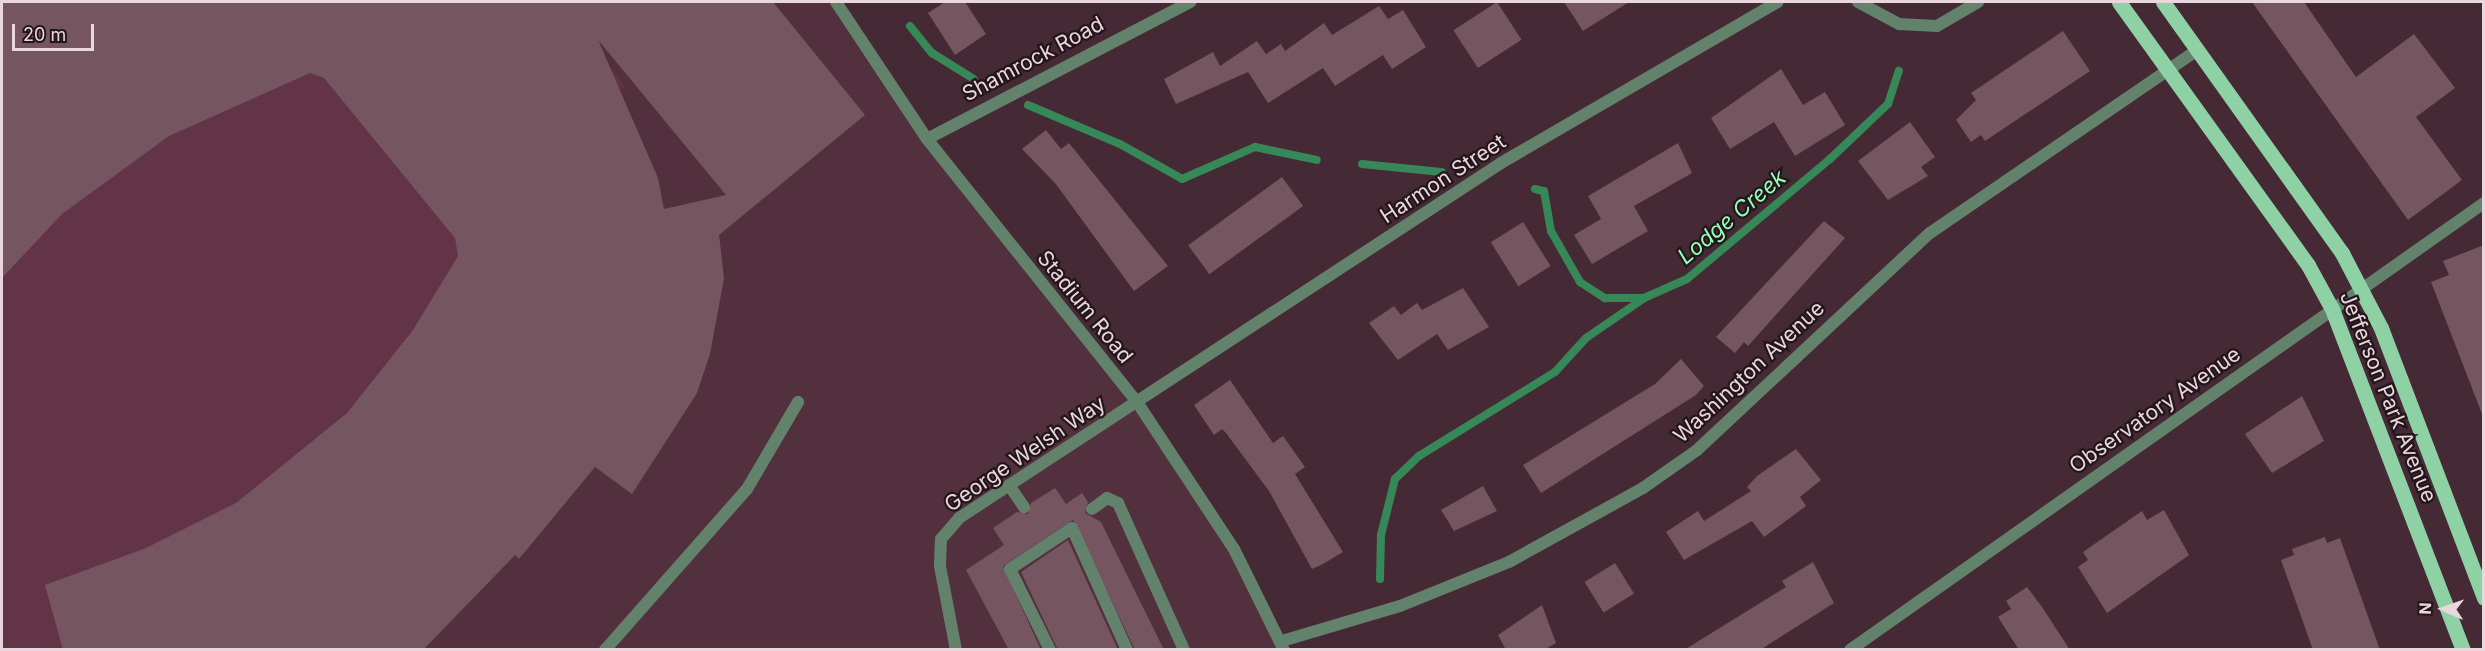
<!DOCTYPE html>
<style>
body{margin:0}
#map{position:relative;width:2485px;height:651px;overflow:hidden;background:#452934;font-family:Inter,sans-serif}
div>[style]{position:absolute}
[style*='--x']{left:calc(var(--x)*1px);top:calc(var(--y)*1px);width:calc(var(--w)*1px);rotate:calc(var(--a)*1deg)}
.built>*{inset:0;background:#53303e}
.green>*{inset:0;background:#633347}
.stream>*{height:8px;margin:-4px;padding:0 4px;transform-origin:4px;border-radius:4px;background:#378858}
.building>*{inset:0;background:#745560;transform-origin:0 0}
.service>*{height:12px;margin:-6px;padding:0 6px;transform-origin:6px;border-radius:6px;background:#62826c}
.minor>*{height:12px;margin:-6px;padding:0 6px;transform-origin:6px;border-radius:6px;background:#62826c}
.primary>*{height:15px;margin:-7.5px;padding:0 7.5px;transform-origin:7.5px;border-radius:7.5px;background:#8ed1a5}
span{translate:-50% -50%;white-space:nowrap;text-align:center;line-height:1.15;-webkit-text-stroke:4.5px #23161b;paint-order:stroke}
.street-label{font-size:21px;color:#ead7dd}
.water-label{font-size:22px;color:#93ffba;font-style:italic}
.frame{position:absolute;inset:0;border:3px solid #ead7dd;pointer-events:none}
.north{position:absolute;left:2413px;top:579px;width:60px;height:60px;-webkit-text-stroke:4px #23161b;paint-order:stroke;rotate:272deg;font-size:16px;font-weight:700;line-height:24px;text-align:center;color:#ead7dd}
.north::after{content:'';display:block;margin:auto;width:21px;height:27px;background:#ead7dd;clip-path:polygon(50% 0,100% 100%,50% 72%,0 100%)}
.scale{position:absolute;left:12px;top:24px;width:82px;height:27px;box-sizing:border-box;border:3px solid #ead7dd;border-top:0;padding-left:8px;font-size:18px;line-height:21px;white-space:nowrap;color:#ead7dd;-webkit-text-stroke:4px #23161b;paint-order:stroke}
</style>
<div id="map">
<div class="built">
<i style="clip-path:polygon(2px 2px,834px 2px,874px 69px,1142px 404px,1287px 649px,2px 649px)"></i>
</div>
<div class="green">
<i style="clip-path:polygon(2px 2px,773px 2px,865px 115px,742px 215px,608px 52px,612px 35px,595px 49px,625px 86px,611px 98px,648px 161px,665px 210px,715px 198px,724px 278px,710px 354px,673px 343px,697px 393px,632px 494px,590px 463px,408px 649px,2px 649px)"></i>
</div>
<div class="stream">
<i style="--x:910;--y:26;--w:35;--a:51"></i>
<i style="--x:932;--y:53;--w:49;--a:31.8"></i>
<i style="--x:1028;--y:105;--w:100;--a:23"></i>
<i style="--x:1120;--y:144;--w:71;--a:29.4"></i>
<i style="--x:1182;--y:179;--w:80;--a:-23.7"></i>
<i style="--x:1255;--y:147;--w:63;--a:11.8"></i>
<i style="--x:1362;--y:164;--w:80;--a:5.7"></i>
<i style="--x:1535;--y:189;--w:9;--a:13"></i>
<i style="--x:1544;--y:191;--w:41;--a:80.1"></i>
<i style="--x:1551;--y:231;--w:59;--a:60.4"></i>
<i style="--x:1580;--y:282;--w:30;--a:33"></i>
<i style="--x:1605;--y:298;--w:39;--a:0"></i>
<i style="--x:1644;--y:298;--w:47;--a:-23.8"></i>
<i style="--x:1687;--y:279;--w:187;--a:-40"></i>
<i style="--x:1830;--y:159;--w:80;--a:-43.5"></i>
<i style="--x:1888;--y:104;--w:35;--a:-72"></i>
<i style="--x:1380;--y:579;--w:44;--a:-88.7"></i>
<i style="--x:1381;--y:535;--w:58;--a:-76"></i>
<i style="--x:1395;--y:479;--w:33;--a:-44"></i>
<i style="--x:1419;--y:456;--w:160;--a:-31.7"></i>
<i style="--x:1555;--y:372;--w:46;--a:-47.6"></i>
<i style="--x:1586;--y:338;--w:69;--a:-34.4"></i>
</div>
<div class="building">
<i style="clip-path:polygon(evenodd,2px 2px,773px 2px,865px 115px,719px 235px,724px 278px,710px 354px,697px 393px,632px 494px,595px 467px,519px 559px,515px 555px,423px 650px,63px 650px,45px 585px,146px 548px,236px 503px,347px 413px,413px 330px,458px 256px,455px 238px,324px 78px,310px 73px,169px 136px,62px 214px,2px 278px,2px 2px,599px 42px,599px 41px,726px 195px,664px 209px,658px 178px,599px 42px)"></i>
<i style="clip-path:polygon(945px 2px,965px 2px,986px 34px,955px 55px,928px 13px)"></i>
<i style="left:1497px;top:2px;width:45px;height:52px;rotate:57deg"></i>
<i style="clip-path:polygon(1564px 2px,1629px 2px,1583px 31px)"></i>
<i style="clip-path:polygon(2252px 2px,2304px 2px,2356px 77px,2414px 34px,2455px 88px,2416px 117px,2462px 180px,2408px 220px)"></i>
<i style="clip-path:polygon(1379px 6px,1388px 19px,1403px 10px,1426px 47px,1392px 69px,1383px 55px,1335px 86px,1323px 68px,1268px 103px,1248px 72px,1176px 104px,1164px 79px,1213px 52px,1220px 66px,1257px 41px,1266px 54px,1281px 44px,1285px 51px,1324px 23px,1332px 35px)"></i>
<i style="clip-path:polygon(2063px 31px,2090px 71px,1985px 141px,1981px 135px,1971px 142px,1956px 120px,1976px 100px,1971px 93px)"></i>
<i style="clip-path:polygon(1781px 69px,1803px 105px,1825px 92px,1845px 125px,1795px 156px,1774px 122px,1730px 149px,1711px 118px)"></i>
<i style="clip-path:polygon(1910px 122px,1935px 157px,1921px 167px,1928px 176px,1888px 200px,1858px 161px)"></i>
<i style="clip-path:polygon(1046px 130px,1061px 149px,1069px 143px,1168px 266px,1134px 291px,1055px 183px,1022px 149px)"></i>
<i style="clip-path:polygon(1678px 143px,1692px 173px,1634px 206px,1648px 231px,1592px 264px,1574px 235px,1601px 219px,1588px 196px)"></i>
<i style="left:1282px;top:177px;width:36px;height:116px;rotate:54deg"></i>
<i style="clip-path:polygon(1824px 221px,1845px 238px,1748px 346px,1744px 342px,1735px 353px,1716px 337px)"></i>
<i style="left:1523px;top:222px;width:52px;height:38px;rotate:58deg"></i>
<i style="clip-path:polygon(2484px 245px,2484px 414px,2482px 414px,2431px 282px,2449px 275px,2443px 261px)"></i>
<i style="clip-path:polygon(1463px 288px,1489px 327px,1448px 350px,1437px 334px,1398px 360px,1369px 323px,1394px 306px,1401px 315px,1417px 303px,1422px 310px)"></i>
<i style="clip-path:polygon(1681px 359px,1704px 386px,1696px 395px,1541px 493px,1523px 465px,1655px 384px)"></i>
<i style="clip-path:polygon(1230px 380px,1273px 443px,1283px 436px,1305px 467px,1295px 474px,1343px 552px,1323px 564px,1312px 569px,1269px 491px,1226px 433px,1222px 429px,1214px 435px,1194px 405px)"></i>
<i style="clip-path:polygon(2302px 396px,2324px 441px,2272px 473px,2245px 434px)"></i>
<i style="clip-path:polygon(1796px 449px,1821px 480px,1800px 497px,1806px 506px,1764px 537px,1752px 521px,1684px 560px,1666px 532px,1698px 511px,1704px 521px,1751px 491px,1747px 487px,1757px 476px)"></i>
<i style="clip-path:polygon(1483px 486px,1497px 511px,1454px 531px,1441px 510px)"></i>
<i style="clip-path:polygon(1055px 488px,1066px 504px,1082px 493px,1088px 502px,1085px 513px,1101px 522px,1164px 650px,1135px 650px,1073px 520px,1003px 566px,1041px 650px,1009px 650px,966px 570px,1004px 545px,993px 528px,1017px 512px,1028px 514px,1031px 503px)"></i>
<i style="clip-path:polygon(2164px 510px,2189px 555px,2107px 613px,2078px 567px,2088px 560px,2083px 552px,2142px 511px,2147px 520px)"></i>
<i style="clip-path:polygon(2325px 537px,2327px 543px,2340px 538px,2380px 650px,2313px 650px,2281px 560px,2294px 555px,2292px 549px)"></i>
<i style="clip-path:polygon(1068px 540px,1118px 650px,1058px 650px,1021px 572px)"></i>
<i style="clip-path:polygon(1813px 562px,1834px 603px,1760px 650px,1684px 650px,1786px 587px,1782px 581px)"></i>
<i style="left:1615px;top:563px;width:36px;height:36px;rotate:58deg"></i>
<i style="clip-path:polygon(2027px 587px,2042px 607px,2070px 650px,2019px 650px,1998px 617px,2011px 609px,2006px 601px)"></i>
<i style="clip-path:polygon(1542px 605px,1556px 643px,1544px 650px,1506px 650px,1498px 635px)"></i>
</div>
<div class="service">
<i style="--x:1009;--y:485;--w:27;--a:56"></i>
<i style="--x:1092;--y:509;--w:19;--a:-36"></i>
<i style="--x:1107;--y:498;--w:12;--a:24"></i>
<i style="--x:1118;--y:503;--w:161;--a:65.8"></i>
<i style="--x:605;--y:650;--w:215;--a:-48.6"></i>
<i style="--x:747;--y:489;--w:101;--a:-59.6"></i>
<i style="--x:1050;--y:650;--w:90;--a:-116.3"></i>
<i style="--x:1010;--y:569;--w:74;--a:-33.5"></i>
<i style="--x:1072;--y:528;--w:134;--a:65.7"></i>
</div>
<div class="minor">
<i style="--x:836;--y:2;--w:164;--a:56.4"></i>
<i style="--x:927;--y:139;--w:337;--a:51.4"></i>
<i style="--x:1137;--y:402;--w:176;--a:56.6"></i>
<i style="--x:1234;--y:549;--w:113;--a:63.7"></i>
<i style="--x:1858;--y:2;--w:47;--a:28.2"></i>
<i style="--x:1899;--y:24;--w:38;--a:3"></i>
<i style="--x:1937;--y:26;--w:48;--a:-30.3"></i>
<i style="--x:927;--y:139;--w:297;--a:-27.5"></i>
<i style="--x:1282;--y:641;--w:123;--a:-16.5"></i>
<i style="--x:1400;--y:606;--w:118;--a:-22"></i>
<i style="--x:1509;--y:562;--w:153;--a:-28.9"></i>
<i style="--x:1643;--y:488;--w:66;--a:-35.1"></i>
<i style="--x:1697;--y:450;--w:318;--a:-43"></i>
<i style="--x:1930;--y:233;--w:324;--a:-34.4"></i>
<i style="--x:956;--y:650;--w:86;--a:-100.8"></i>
<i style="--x:940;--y:566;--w:27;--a:-88"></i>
<i style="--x:941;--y:539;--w:28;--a:-49"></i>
<i style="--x:959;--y:518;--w:648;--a:-33.22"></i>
<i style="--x:1501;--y:163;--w:320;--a:-30.2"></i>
<i style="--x:1850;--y:650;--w:776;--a:-35.19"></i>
</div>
<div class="primary">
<i style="--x:2119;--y:2;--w:324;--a:54.3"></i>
<i style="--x:2308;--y:265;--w:50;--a:61.4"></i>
<i style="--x:2332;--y:309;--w:365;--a:69"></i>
<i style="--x:2163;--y:2;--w:308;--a:54.5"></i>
<i style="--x:2342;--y:253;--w:85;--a:62.5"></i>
<i style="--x:2381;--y:328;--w:289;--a:69.1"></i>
</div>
<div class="street-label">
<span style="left:1033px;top:59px;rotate:-28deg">Shamrock Road</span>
<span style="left:1443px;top:179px;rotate:-33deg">Harmon Street</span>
<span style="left:1085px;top:307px;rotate:51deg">Stadium Road</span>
<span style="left:1749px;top:372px;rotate:-43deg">Washington Avenue</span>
<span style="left:2388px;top:397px;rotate:68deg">Jefferson Park Avenue</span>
<span style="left:2155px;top:410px;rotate:-35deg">Observatory Avenue</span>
<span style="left:1025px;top:454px;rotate:-34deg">George Welsh Way</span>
</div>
<div class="water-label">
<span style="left:1732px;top:217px;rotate:-40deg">Lodge Creek</span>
</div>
<div class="frame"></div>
<div class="north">N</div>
<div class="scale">20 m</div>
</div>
